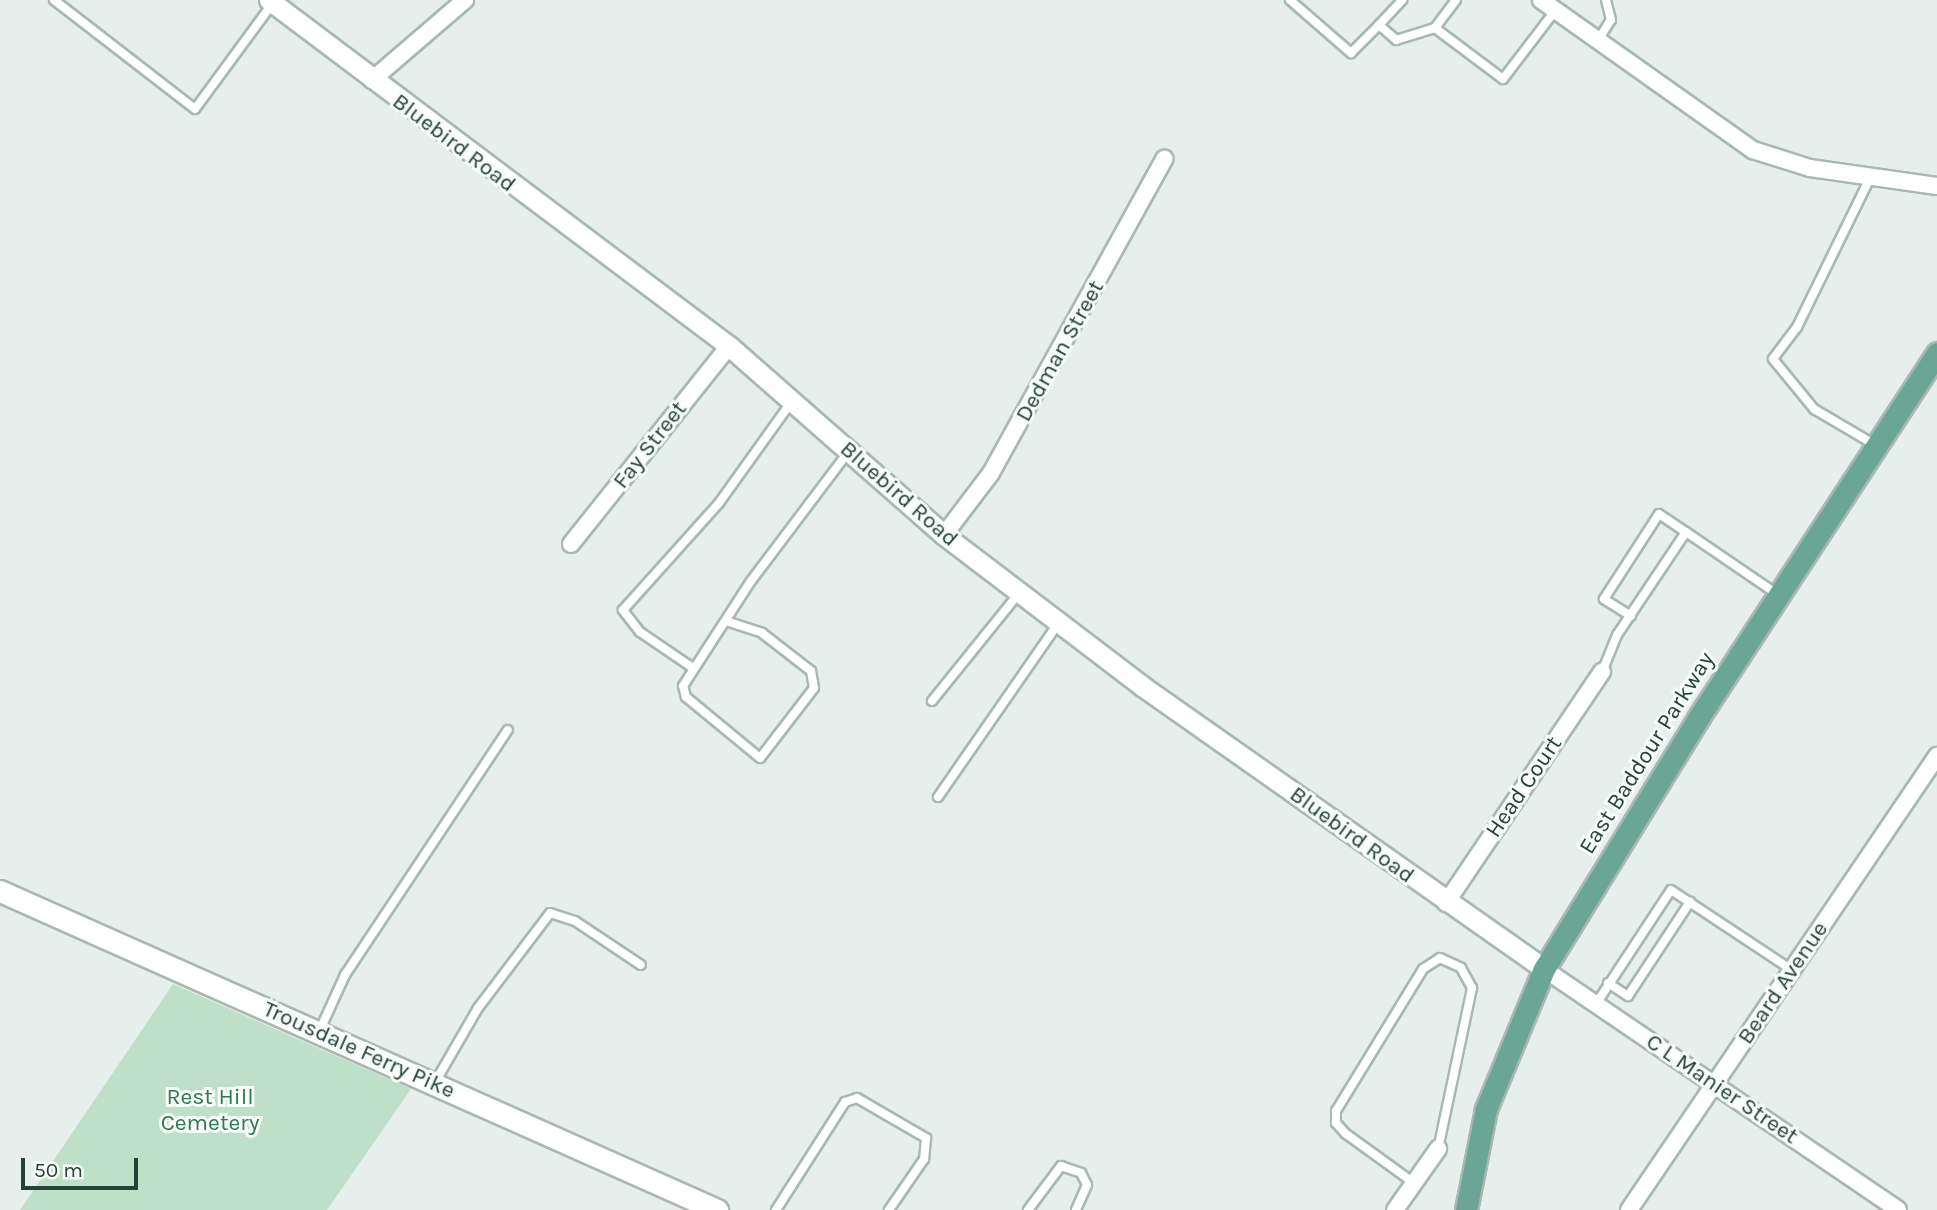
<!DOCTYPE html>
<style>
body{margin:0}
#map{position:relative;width:1937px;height:1210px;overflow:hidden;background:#e6efeb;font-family:Karla,sans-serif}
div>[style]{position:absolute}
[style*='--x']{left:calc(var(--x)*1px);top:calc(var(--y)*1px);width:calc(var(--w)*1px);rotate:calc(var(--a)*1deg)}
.green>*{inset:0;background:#bfe0c8}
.roads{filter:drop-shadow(2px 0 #a8b8b2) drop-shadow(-2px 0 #a8b8b2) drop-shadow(0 2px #a8b8b2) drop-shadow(0 -2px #a8b8b2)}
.service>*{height:8px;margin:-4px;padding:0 4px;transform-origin:4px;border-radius:4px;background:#fff}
.minor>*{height:16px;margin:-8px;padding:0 8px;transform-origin:8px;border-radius:8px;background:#fff}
.tertiary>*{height:19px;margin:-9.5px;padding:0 9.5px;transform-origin:9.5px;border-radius:9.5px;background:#fff}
.secondary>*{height:21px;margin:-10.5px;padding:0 10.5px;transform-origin:10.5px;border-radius:10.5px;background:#fff}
.primary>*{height:21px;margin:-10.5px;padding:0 10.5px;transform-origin:10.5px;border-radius:10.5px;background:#6aa596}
span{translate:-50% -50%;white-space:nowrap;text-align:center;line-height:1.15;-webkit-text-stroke:6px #f7fbf9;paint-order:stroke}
.street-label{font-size:23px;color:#24423a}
.park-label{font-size:23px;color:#2d7a4b}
.scale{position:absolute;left:21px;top:1158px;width:117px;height:32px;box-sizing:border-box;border:4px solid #24423a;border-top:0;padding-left:9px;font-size:21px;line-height:24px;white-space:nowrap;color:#24423a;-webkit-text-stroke:5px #f7fbf9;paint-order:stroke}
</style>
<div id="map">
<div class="green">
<i style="clip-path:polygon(173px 984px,411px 1089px,327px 1210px,20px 1210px)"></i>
</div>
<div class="roads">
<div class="service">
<i style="--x:54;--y:0;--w:178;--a:37.7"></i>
<i style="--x:195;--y:109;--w:132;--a:-53.7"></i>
<i style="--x:1290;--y:0;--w:81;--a:41"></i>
<i style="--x:1351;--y:53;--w:40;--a:-45"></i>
<i style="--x:1379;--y:25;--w:23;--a:41"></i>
<i style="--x:1396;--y:40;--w:41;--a:-17.1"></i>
<i style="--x:1456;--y:0;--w:35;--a:127"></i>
<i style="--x:1435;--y:28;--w:85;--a:36.9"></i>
<i style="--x:1503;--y:79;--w:86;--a:-52.6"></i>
<i style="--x:1379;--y:25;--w:34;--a:-47"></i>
<i style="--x:1597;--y:42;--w:26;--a:-58"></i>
<i style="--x:1611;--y:20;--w:21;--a:-104"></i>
<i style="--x:1871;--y:176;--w:168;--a:116.1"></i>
<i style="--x:1797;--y:327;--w:40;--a:127"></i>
<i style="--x:1773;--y:359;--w:65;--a:50.6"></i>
<i style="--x:1814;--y:409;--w:71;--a:30.5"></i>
<i style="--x:1631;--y:616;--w:32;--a:-148"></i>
<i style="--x:1604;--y:599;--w:101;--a:-57.1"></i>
<i style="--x:1659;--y:514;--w:32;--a:34"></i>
<i style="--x:726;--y:621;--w:38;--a:18"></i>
<i style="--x:762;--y:633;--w:62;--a:37.8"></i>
<i style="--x:811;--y:671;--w:17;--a:80"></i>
<i style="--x:814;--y:688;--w:88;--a:127.6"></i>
<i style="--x:760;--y:758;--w:96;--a:-140.5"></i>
<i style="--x:686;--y:697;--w:11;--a:-105"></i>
<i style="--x:683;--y:686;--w:125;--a:-57.1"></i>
<i style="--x:751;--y:581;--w:163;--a:-53"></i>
<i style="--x:693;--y:668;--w:64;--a:-145.8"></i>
<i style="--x:640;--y:632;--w:28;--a:-128"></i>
<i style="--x:623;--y:610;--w:144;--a:-48.1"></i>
<i style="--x:719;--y:503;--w:125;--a:-54.4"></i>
<i style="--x:1602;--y:672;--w:40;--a:-68"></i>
<i style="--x:1617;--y:635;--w:124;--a:-56.2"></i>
<i style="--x:1686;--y:532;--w:110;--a:34.3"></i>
<i style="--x:932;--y:701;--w:140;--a:-51.1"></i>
<i style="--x:938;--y:797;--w:213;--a:-55.3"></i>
<i style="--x:1608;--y:983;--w:24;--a:33"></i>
<i style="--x:1628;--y:996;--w:113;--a:-56.6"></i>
<i style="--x:1596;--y:1004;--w:136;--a:-56.7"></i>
<i style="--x:1671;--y:890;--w:145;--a:33.5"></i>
<i style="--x:319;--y:1032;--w:63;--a:-65.5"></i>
<i style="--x:345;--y:975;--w:294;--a:-56.4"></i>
<i style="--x:434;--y:1084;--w:88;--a:-59.9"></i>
<i style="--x:478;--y:1008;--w:119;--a:-52.8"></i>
<i style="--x:550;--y:913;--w:26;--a:18"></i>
<i style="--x:575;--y:921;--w:79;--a:33.7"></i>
<i style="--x:1414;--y:1183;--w:84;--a:-144.2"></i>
<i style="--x:1346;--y:1134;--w:15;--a:-132"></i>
<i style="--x:1336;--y:1123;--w:12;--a:-90"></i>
<i style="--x:1336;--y:1111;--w:167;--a:-58.5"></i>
<i style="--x:1423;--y:969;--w:20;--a:-33"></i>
<i style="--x:1440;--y:958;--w:23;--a:25"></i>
<i style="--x:1461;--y:968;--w:23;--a:61"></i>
<i style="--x:1472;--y:988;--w:165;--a:101.9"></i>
<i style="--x:776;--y:1210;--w:128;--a:-57.4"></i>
<i style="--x:845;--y:1102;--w:13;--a:-18"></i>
<i style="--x:857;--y:1098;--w:80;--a:30.1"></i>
<i style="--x:926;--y:1138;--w:21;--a:95"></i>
<i style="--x:924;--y:1159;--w:62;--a:124.5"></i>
<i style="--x:1028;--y:1210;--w:55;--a:-53.1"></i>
<i style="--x:1061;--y:1166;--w:21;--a:19"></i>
<i style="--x:1081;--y:1173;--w:13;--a:63"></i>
<i style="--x:1087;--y:1185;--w:27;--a:114"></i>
</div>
<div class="minor">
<i style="--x:1541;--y:0;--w:260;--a:35.3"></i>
<i style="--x:1753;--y:150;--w:60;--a:17.5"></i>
<i style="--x:1810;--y:168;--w:128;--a:8.1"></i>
<i style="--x:372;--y:80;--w:123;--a:-40.7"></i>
<i style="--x:944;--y:535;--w:78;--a:-52.8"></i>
<i style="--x:991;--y:473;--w:359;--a:-61.1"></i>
<i style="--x:571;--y:544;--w:253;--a:-51.4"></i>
<i style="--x:1446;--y:903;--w:279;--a:-56"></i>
<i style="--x:1544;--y:969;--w:428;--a:34.2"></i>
<i style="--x:1395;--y:1210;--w:75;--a:-54.8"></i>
<i style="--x:1629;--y:1210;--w:549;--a:-55.85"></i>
</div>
<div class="tertiary">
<i style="--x:269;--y:0;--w:576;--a:36.95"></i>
<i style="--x:729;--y:346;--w:286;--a:41.3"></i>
<i style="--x:944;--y:535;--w:249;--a:37.3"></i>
<i style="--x:1142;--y:686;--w:492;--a:35.1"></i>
</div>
<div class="secondary">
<i style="--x:0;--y:891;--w:785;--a:23.98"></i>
</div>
<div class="primary">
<i style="--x:1466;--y:1210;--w:103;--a:-78.8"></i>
<i style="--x:1486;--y:1109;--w:152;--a:-67.5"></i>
<i style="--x:1544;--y:969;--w:296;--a:-58.4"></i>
<i style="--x:1699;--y:717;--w:435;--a:-56.8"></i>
</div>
</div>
<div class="street-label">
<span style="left:454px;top:143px;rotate:37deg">Bluebird Road</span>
<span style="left:1060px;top:351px;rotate:-61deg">Dedman Street</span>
<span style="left:650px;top:445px;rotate:-52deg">Fay Street</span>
<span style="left:899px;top:494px;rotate:41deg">Bluebird Road</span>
<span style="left:1647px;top:753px;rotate:-58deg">East Baddour Parkway</span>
<span style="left:1524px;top:787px;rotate:-56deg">Head Court</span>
<span style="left:1352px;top:835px;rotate:36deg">Bluebird Road</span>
<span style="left:1783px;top:983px;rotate:-56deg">Beard Avenue</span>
<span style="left:359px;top:1050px;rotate:24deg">Trousdale Ferry Pike</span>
<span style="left:1722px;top:1089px;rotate:34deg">C L Manier Street</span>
</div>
<div class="park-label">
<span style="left:210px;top:1110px">Rest Hill<br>Cemetery</span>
</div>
<div class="scale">50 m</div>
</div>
